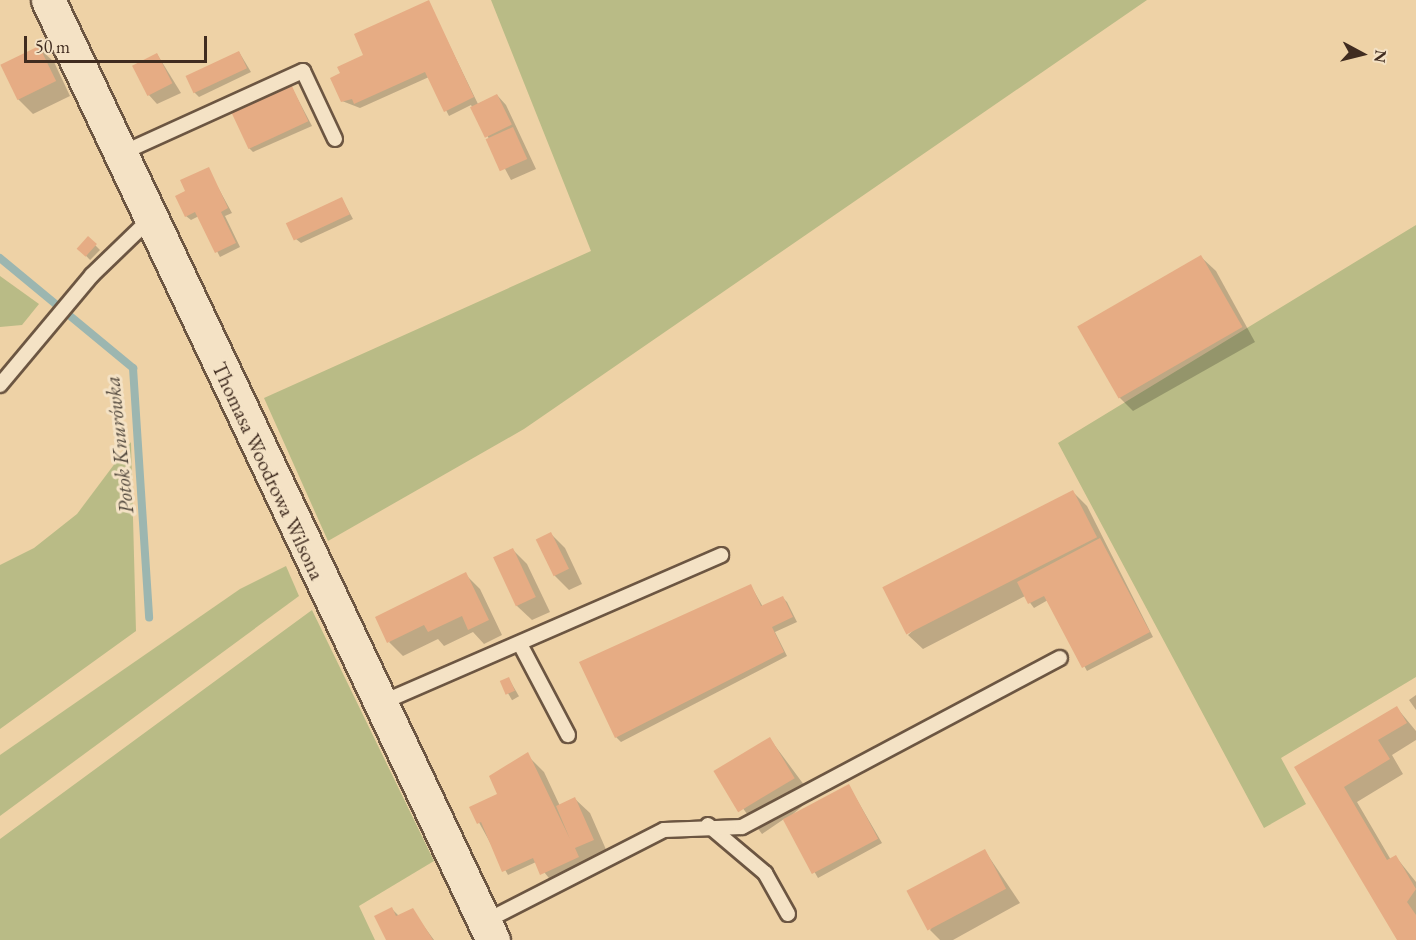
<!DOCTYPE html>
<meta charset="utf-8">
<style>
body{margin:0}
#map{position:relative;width:1416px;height:940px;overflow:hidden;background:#eed2a6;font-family:"EB Garamond",serif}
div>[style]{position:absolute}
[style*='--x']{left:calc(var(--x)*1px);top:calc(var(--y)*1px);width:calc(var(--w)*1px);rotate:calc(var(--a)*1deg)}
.green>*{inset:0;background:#b9bb86}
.shadow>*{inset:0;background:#0003;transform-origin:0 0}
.stream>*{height:8px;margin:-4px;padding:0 4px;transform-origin:4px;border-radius:4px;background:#9cb6b0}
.building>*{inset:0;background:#e6ac84;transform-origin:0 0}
.roads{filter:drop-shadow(2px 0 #6c5642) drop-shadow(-2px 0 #6c5642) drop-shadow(0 2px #6c5642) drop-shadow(0 -2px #6c5642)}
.lane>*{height:14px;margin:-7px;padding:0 7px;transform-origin:7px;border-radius:7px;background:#f4e2c5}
.secondary>*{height:33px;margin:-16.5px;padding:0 16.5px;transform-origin:16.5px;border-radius:16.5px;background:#f4e2c5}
span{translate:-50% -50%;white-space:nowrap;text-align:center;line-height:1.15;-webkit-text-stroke:6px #f4e2c5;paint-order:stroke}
.street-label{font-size:21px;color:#402c20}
.water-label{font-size:22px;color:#52483d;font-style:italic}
.north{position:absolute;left:1332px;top:24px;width:60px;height:60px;-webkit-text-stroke:4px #f4e2c5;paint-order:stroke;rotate:97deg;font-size:16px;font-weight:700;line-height:24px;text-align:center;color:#402c20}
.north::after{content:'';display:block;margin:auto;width:21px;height:27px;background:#402c20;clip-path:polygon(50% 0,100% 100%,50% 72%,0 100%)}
.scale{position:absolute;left:24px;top:36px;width:183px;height:27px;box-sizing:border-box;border:3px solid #402c20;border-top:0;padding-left:8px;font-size:18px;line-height:21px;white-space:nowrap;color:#402c20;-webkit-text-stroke:4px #f4e2c5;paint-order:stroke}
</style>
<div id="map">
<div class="green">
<i style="clip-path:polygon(491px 0,1147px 0,524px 429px,328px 541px,264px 398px,591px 251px)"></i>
<i style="clip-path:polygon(1416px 225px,1416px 677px,1281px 758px,1306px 804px,1264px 828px,1058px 443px)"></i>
<i style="clip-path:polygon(0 276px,39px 304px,22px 325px,0 327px)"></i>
<i style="clip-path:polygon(131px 442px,136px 631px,0 729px,0 565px,34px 548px,77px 514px)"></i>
<i style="clip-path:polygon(286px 566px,299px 596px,0 816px,0 755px,240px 589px)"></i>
<i style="clip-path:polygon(312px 610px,434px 861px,359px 906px,375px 940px,0 940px,0 839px)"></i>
</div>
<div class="shadow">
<i style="clip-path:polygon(428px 1px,478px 104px,497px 95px,506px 105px,536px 169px,511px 180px,471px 105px,449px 116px,429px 77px,360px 108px,342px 101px,365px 55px)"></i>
<i style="clip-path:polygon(39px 48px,54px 62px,70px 96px,33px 114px,18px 99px,2px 65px)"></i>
<i style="clip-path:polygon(239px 52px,251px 72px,199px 97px,194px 92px)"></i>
<i style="clip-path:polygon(157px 54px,181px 93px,157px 104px,148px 94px)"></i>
<i style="clip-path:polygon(291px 86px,312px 126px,253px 152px,249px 148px)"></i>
<i style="clip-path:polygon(208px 169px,232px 213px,225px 216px,240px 247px,220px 257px,199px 216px,191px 220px,186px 216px,187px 192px)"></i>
<i style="clip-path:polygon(342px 199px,353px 219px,301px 243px,296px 239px)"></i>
<i style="left:88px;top:238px;width:17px;height:14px;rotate:45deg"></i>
<i style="clip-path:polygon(1201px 257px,1216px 271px,1255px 342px,1133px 411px,1119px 397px)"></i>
<i style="clip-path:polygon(1073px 492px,1087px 506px,1153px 637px,1087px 671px,1048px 600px,1034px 608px,1025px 596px,923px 649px,908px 635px)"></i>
<i style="clip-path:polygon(551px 534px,565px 548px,582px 584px,569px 590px,555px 576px)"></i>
<i style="clip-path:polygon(512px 549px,527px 564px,550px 612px,532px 620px,517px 606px)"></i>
<i style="clip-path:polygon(465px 574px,480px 589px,502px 635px,484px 644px,473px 632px,444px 646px,438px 639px,403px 656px,389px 642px)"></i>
<i style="clip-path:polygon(751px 586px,763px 607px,782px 597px,787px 602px,797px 622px,775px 632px,787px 656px,621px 742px,616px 737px)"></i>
<i style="left:509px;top:679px;width:20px;height:8px;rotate:60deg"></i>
<i style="clip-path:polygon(1416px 695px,1416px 710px,1409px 700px)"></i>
<i style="clip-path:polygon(1397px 708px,1416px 731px,1416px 740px,1392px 755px,1403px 774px,1357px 802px,1391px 860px,1396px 857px,1416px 882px,1416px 940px,1399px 940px,1296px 768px)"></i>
<i style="clip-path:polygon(770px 739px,813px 797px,786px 820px,849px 786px,882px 843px,818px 878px,784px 819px,762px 834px,716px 772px)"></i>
<i style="clip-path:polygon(530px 758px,544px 772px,560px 806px,575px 799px,590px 813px,608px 854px,557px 888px,536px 862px,508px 875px,471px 808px,498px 796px)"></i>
<i style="clip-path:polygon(985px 851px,1020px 903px,953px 940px,940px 940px,930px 930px)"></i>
<i style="clip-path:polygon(392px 909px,399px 916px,412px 910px,434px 940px,388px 940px)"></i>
</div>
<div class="stream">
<i style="--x:0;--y:258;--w:173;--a:39.6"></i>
<i style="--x:133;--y:368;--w:250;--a:86.3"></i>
</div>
<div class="building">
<i style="clip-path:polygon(429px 0,474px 97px,444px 112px,425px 72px,354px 104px,352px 99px,341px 102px,330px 78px,340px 73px,337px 67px,363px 55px,354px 34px)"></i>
<i style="left:39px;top:46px;width:39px;height:43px;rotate:64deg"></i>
<i style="left:239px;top:51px;width:19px;height:59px;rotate:65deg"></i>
<i style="left:157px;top:53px;width:34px;height:28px;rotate:63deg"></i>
<i style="left:291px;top:84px;width:41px;height:66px;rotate:65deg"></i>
<i style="left:497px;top:94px;width:34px;height:30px;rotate:64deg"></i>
<i style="left:513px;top:127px;width:35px;height:30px;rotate:66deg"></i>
<i style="clip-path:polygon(209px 167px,228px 208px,221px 212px,236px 243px,215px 253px,195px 212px,185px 217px,175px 196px,185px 191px,180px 180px)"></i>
<i style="left:342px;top:197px;width:19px;height:62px;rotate:65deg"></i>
<i style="left:88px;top:236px;width:12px;height:17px;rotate:42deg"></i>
<i style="left:1201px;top:255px;width:83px;height:143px;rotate:60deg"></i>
<i style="left:1073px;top:490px;width:53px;height:214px;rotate:63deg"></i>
<i style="left:551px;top:532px;width:41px;height:17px;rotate:64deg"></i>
<i style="clip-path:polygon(1100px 538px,1150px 632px,1082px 668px,1044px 596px,1028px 604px,1017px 582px)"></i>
<i style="left:513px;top:548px;width:54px;height:22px;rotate:65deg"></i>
<i style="clip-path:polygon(466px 572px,489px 620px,468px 630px,462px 616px,428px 632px,424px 625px,387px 643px,375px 617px)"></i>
<i style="clip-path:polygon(751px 584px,761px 606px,783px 596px,793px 617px,772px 627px,784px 652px,615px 738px,579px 662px)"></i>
<i style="left:509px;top:677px;width:15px;height:10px;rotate:67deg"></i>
<i style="clip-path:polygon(1397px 706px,1407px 723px,1378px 740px,1390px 759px,1344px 787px,1387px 860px,1396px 855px,1416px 889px,1407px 902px,1416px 915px,1416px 940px,1397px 940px,1294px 767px)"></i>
<i style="left:770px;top:737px;width:48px;height:66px;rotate:59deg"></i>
<i style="clip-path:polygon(528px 752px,570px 839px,556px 806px,575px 797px,594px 840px,575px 848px,579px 857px,540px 875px,533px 858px,502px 872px,481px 822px,477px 824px,469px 807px,497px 794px,489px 776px)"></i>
<i style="left:849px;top:784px;width:62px;height:75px;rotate:62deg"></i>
<i style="left:985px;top:849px;width:45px;height:89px;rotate:62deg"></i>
<i style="clip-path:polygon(392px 907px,396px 916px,413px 908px,433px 940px,386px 940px,374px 916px)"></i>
</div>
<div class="roads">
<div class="lane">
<i style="--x:120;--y:154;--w:201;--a:-24.4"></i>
<i style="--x:303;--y:71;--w:75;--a:64.8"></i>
<i style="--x:0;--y:385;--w:143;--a:-50.1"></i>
<i style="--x:92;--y:275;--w:81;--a:-44"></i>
<i style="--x:520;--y:644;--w:103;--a:62.2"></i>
<i style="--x:381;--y:703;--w:371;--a:-23.5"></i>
<i style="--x:708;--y:825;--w:75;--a:40.1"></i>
<i style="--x:765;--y:873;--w:47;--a:60.7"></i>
<i style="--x:484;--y:922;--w:202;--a:-27.1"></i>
<i style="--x:664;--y:830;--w:78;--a:-2.2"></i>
<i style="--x:742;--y:827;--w:360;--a:-28"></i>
</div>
<div class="secondary">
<i style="--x:48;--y:0;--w:1040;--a:64.67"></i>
</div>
</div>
<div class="street-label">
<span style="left:268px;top:471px;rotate:65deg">Thomasa Woodrowa Wilsona</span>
</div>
<div class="water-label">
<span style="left:119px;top:445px;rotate:-96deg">Potok Knurówka</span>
</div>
<div class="north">N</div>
<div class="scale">50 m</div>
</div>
